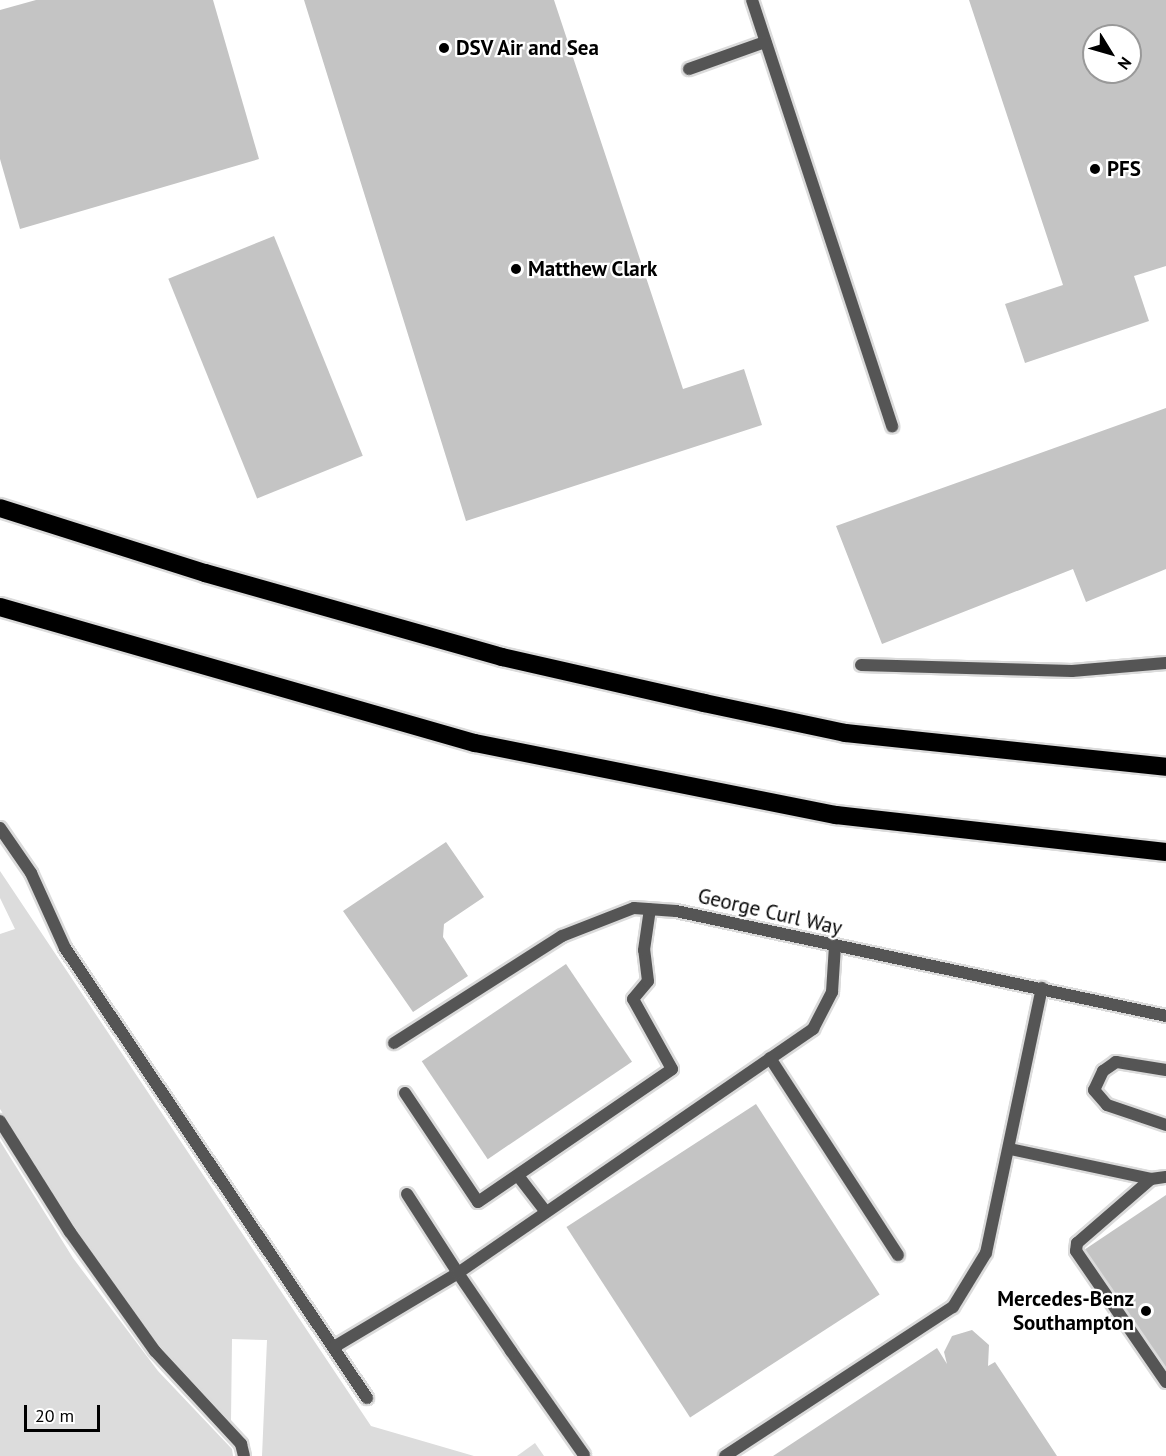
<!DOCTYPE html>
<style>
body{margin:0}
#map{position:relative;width:1166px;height:1456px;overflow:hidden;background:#fff;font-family:"PT Sans",sans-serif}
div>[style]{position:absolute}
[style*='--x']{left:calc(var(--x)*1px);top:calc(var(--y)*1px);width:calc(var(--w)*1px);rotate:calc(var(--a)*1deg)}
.green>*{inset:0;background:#dcdcdc}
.building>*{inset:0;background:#c4c4c4;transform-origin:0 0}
.roads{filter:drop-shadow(2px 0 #dbdbdb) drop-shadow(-2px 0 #dbdbdb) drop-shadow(0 2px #dbdbdb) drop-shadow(0 -2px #dbdbdb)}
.lane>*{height:12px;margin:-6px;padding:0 6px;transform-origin:6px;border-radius:6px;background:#555}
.street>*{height:12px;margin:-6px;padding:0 6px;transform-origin:6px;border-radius:6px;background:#555}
.highway>*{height:18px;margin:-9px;padding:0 9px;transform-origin:9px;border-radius:9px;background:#000}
.dots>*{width:16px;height:16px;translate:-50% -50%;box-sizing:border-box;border:3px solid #fff;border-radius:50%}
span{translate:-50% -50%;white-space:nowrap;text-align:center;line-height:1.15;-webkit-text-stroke:4.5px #fff;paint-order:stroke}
.poi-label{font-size:21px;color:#000;font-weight:700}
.left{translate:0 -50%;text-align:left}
.right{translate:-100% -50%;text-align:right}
.street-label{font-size:21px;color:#000}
.north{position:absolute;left:1082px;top:24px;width:60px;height:60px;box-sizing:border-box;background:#fff;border:2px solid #999;border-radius:50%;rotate:127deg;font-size:16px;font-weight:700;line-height:24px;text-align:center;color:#000}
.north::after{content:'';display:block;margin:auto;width:21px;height:27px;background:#000;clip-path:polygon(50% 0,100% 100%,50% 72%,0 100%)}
.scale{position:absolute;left:24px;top:1405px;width:76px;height:27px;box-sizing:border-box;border:3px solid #000;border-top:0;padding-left:8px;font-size:18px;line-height:21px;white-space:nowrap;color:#000;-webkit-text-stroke:4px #fff;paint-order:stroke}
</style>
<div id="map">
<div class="green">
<i style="clip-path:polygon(0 871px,371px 1426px,474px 1456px,262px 1456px,267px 1340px,232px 1339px,231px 1421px,194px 1385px,144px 1324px,94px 1259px,0 1109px,0 934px,15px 929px,0 898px)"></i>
<i style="clip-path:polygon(0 1141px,73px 1258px,158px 1371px,232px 1449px,233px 1456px,0 1456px)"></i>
<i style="clip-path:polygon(535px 1443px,544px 1456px,517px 1456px)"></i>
</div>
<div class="building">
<i style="clip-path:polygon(36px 0,213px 0,259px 159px,20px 229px,0 159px,0 10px)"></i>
<i style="clip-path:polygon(304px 0,554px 0,683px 389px,744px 369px,762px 425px,466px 521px)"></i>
<i style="clip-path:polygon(evenodd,969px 0,1166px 0,1166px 266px,1134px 276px,1149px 321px,1025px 363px,1005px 304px,1063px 285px,969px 0,1094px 36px,1130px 36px,1130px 72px,1094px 72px,1094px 36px)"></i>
<i style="left:274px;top:236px;width:237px;height:114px;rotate:68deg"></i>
<i style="clip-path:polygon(1166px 408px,1166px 569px,1086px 602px,1073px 569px,882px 644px,836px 526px)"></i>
<i style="clip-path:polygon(446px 842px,484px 897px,444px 924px,443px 937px,468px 976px,413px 1012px,343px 911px)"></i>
<i style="left:566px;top:964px;width:118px;height:174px;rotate:56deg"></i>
<i style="left:756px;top:1104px;width:227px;height:226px;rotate:57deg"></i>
<i style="clip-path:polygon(1166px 1195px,1166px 1372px,1084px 1250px)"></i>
<i style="clip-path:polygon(972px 1330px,989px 1345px,988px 1366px,995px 1362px,1057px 1456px,773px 1456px,937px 1348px,947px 1364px,944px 1352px,952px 1336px)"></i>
</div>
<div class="roads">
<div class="lane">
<i style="--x:752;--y:0;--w:449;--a:71.8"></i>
<i style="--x:689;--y:69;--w:81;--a:-19.6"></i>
<i style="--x:861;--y:665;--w:211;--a:1.6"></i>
<i style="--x:1072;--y:671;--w:94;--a:-4.9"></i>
<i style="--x:0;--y:828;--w:55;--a:55.4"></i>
<i style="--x:31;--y:873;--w:82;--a:65.6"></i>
<i style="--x:65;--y:948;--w:542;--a:56.13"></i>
<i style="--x:770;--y:1058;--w:235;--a:57"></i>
<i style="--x:1166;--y:1070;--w:51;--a:-170.9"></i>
<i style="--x:1116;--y:1062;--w:16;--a:145"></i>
<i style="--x:1103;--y:1071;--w:21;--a:115"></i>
<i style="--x:1094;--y:1090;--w:20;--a:49"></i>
<i style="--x:1107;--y:1105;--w:62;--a:18.7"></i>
<i style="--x:405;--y:1093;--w:131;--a:56.2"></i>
<i style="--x:478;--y:1202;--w:235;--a:-34.4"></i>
<i style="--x:672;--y:1069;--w:80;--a:-119.1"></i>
<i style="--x:633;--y:999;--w:23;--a:-50"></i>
<i style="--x:648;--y:981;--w:31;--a:-97"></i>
<i style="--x:644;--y:950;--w:41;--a:-81.7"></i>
<i style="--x:0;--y:1121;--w:131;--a:57.8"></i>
<i style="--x:70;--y:1232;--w:146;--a:54.5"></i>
<i style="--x:155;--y:1351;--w:127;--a:47.2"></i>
<i style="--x:241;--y:1444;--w:12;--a:76"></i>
<i style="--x:1010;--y:1149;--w:144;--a:12"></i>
<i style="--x:1151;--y:1179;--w:15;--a:-8"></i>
<i style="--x:519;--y:1177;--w:44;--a:52.4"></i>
<i style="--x:1151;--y:1179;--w:98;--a:139.1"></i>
<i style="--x:1077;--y:1243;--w:8;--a:97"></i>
<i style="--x:1076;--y:1251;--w:159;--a:55.5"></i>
<i style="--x:334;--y:1347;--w:144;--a:-30.8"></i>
<i style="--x:511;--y:1351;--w:127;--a:54.9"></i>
<i style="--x:725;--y:1456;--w:272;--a:-33.2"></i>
<i style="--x:953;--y:1307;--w:63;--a:-58.6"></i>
</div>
<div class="street">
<i style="--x:394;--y:1043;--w:199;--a:-32.5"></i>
<i style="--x:562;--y:936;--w:77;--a:-21.3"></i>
<i style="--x:634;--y:908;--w:42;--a:4.1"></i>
<i style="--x:676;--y:911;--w:501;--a:12.09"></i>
<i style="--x:407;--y:1194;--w:94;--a:57.2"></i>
<i style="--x:986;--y:1253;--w:271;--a:-78.1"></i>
<i style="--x:511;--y:1351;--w:94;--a:-124.2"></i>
<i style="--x:458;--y:1273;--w:431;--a:-34.5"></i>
<i style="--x:813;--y:1029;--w:42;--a:-62.8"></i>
<i style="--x:832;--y:992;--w:46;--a:-86.3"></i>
</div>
<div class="highway">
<i style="--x:0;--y:508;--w:215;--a:17.6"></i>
<i style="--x:205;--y:573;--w:309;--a:15.8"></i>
<i style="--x:502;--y:657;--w:207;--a:12.8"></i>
<i style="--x:704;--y:703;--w:144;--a:12"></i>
<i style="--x:845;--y:733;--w:323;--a:6"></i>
<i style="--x:0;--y:607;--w:494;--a:16"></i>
<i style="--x:475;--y:743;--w:368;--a:11.3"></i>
<i style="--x:836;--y:815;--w:332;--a:6.4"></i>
</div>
</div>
<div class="dots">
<i style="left:444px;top:48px;background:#000"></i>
<i style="left:1095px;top:169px;background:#000"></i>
<i style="left:516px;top:269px;background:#000"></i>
<i style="left:1146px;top:1311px;background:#000"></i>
</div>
<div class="poi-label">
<span class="left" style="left:456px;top:48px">DSV Air and Sea</span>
<span class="left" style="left:1107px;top:169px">PFS</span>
<span class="left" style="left:528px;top:269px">Matthew Clark</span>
<span class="right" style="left:1134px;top:1311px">Mercedes-Benz<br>Southampton</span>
</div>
<div class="street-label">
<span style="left:770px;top:912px;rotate:13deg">George Curl Way</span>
</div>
<div class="north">N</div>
<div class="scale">20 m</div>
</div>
